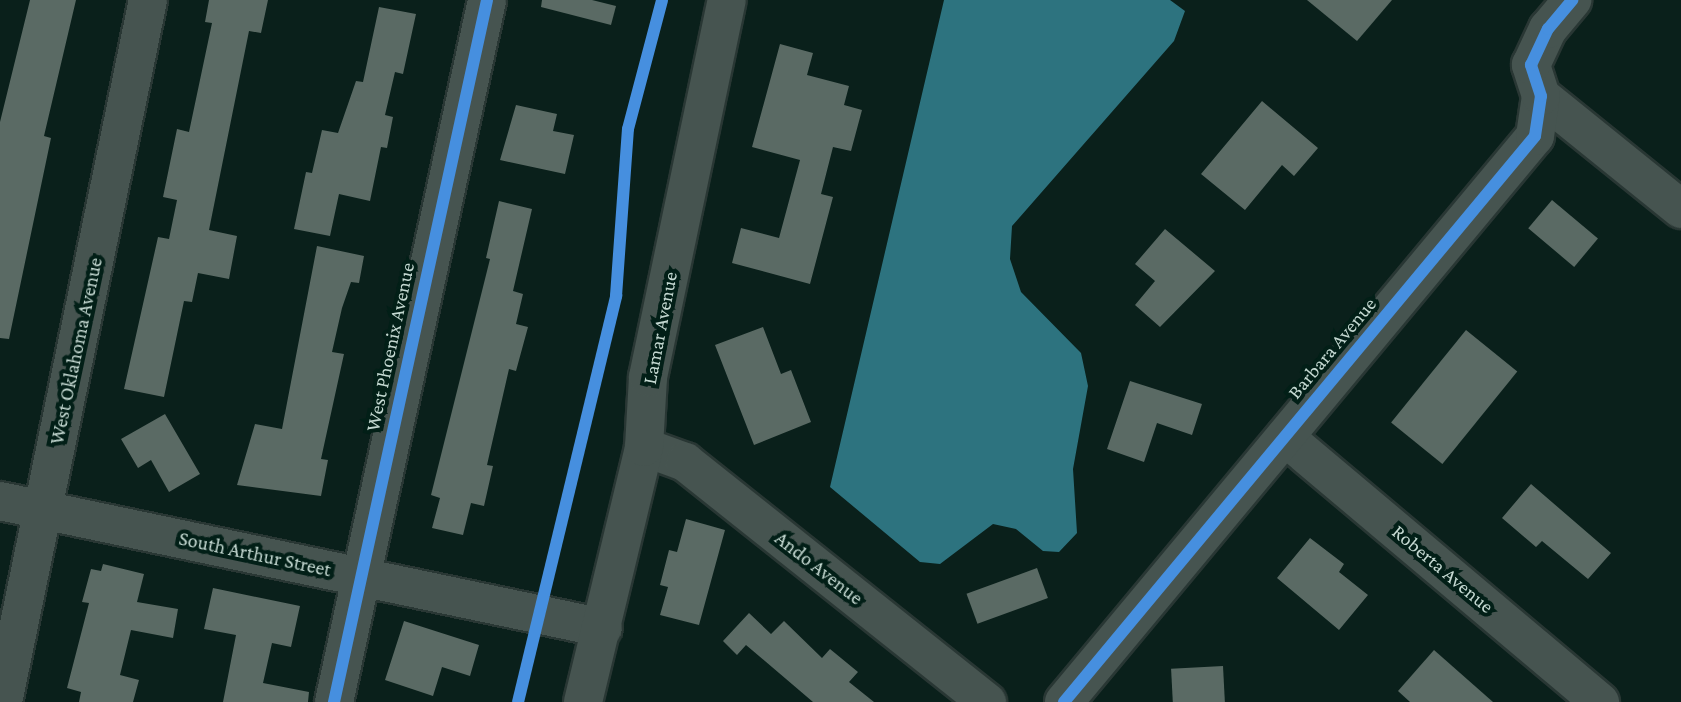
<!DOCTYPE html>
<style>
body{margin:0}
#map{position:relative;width:1681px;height:702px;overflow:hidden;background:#0a201b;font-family:"Crimson Pro",serif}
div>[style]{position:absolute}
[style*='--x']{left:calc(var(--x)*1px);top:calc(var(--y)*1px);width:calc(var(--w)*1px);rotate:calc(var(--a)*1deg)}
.water>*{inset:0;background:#2d737f}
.building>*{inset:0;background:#5a6a64;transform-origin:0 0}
.roads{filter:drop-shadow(2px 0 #293734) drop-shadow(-2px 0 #293734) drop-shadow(0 2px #293734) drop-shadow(0 -2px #293734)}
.minor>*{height:38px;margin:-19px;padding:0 19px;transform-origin:19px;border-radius:19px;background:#465450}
.cycleway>*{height:12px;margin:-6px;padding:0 6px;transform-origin:6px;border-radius:6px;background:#468fdf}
span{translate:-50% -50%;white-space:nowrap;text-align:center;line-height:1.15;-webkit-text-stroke:8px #021f17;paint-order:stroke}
.street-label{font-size:20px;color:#c4d8d1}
</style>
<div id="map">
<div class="water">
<i style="clip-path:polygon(944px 0,1170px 0,1185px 11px,1174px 41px,1012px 226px,1010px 259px,1021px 292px,1081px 353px,1088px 386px,1073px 469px,1077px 533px,1059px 552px,1043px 551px,1016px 529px,993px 524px,940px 564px,920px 562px,830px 487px)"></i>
</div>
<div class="building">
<i style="clip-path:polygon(30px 0,76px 0,44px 136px,51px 138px,9px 339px,0 338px,0 122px)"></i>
<i style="clip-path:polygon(209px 0,268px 0,261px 33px,249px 31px,209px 230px,237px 236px,229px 279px,198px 273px,192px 302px,184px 301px,164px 397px,124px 389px,158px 237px,169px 239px,177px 200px,163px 197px,177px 129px,189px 132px,212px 23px,205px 22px)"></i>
<i style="clip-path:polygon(542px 0,592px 0,616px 6px,611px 25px,541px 7px)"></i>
<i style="clip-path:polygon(1307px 0,1392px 0,1357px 41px)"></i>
<i style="clip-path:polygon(379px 7px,416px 14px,403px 74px,395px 72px,385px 115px,393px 117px,387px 148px,381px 147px,370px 201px,339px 194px,330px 236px,294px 229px,306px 172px,312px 173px,322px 130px,338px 133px,356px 81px,363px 82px)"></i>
<i style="clip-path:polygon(780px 44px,813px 53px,807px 75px,849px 86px,844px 105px,862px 110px,851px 151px,833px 147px,821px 194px,833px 197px,810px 284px,732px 263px,741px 228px,779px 238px,800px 160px,752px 147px)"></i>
<i style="clip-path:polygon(1262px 101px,1318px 148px,1294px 176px,1282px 165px,1245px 210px,1201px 174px)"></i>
<i style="clip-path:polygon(516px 105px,557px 114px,553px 131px,574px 135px,565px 174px,500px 160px)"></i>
<i style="left:1552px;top:200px;width:60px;height:37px;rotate:40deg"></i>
<i style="clip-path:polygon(499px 201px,532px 209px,513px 291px,523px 294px,516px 324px,528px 327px,516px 371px,509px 369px,487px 465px,493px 466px,484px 506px,471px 503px,463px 535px,432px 528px,440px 498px,431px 495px,490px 259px,486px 258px)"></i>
<i style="clip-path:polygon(1165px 229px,1215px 271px,1160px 327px,1135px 305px,1155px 281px,1135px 264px)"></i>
<i style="clip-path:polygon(317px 246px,364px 256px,359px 283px,351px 282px,342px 308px,332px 352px,344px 354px,321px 459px,328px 460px,321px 496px,237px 485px,255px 424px,282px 429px)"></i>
<i style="clip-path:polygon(763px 327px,781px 374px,791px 370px,811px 422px,754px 445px,715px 345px)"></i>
<i style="left:1466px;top:330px;width:66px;height:119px;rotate:39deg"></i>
<i style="clip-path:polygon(1130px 381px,1202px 404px,1192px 435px,1157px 423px,1144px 462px,1107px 449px)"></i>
<i style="clip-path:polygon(165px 414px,200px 474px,169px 492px,151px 460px,138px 468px,121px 439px)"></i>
<i style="clip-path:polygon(1531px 484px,1611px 553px,1588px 579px,1542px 541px,1536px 547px,1502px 518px)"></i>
<i style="clip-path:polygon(686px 519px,725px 530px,699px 625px,660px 615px,668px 587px,660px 585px,669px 550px,677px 552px)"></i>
<i style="clip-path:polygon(1310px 538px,1344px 564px,1339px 572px,1368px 595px,1339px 630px,1277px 578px)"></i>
<i style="clip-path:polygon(103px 564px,144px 574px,137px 602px,178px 609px,173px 638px,131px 630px,120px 675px,139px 680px,133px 702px,79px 702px,81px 692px,67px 688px,89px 603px,82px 602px,91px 569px,101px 571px)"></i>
<i style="left:1037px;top:568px;width:32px;height:75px;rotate:70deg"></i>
<i style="clip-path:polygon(213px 588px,300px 606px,291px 647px,272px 643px,263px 683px,309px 692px,308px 702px,223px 702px,236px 635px,204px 629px)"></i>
<i style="clip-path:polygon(749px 613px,771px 634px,784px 621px,822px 658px,830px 649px,858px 672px,849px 682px,874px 702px,813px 702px,746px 645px,737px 655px,723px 641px)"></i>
<i style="clip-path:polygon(404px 621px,479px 645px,470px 676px,442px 667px,433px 696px,385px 680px)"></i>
<i style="clip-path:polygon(1434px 650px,1493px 702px,1410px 702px,1398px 691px)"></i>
<i style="left:1223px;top:666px;width:36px;height:52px;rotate:87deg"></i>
</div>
<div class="roads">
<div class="minor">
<i style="--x:1541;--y:96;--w:180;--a:38.9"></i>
<i style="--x:1285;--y:437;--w:412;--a:40.1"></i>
<i style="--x:644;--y:447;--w:44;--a:20.1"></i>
<i style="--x:685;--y:462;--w:386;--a:38.5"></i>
<i style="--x:0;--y:501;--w:616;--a:11.89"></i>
<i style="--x:3;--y:702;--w:717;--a:-78.33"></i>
<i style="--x:334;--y:702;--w:718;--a:-77.7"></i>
<i style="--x:583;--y:702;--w:262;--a:-76.5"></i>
<i style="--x:644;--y:447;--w:70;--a:-86.7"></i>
<i style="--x:648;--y:377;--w:385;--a:-78.2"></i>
<i style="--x:1064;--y:702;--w:736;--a:-50.23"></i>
<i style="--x:1535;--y:136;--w:40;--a:-81.5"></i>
<i style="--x:1541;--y:96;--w:33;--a:-108"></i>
<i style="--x:1531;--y:65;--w:40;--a:-65"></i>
<i style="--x:1548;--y:29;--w:38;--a:-50"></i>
</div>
</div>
<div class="cycleway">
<i style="--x:334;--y:702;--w:718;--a:-77.7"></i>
<i style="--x:518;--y:702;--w:418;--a:-76.4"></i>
<i style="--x:616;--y:296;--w:167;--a:-85.9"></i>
<i style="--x:628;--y:129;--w:133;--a:-75.2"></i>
<i style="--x:1064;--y:702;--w:736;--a:-50.23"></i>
<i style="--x:1535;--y:136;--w:40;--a:-81.5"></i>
<i style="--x:1541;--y:96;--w:33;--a:-108"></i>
<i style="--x:1531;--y:65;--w:40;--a:-65"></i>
<i style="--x:1548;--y:29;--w:38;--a:-50"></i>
</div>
<div class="street-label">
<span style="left:660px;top:328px;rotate:-79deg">Lamar Avenue</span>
<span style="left:390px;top:347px;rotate:-78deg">West Phoenix Avenue</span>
<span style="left:1332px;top:348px;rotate:-50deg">Barbara Avenue</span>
<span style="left:76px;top:351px;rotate:-78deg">West Oklahoma Avenue</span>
<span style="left:255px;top:554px;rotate:12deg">South Arthur Street</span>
<span style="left:819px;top:568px;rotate:38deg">Ando Avenue</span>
<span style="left:1443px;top:569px;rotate:40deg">Roberta Avenue</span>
</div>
</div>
